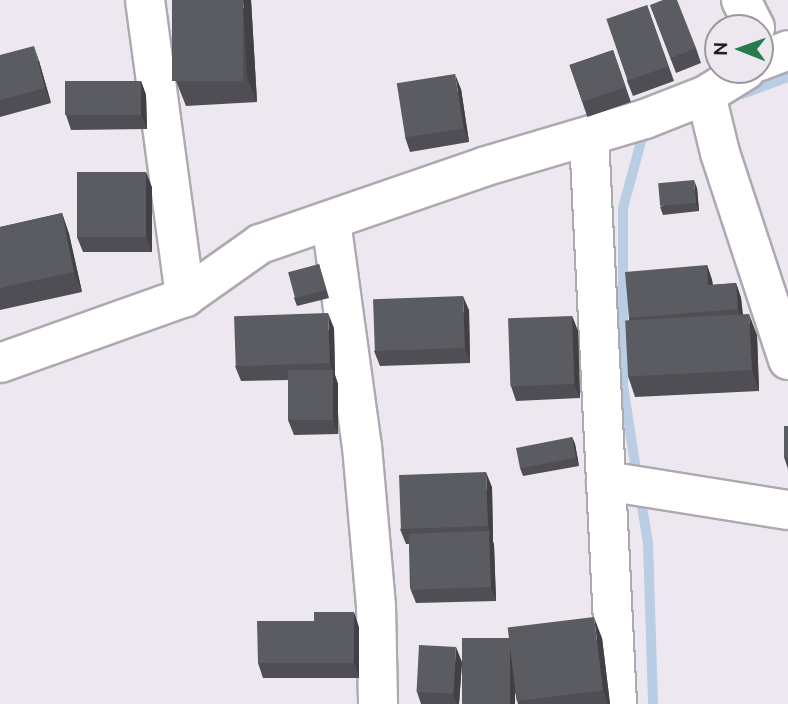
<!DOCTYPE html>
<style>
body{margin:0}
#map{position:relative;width:788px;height:704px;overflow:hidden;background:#ede8ef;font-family:Ubuntu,sans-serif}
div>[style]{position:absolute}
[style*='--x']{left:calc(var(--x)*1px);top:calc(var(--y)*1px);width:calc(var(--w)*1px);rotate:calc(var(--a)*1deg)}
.stream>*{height:10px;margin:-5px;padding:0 5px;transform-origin:5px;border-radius:5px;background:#b9cde5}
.roads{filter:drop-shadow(2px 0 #aea9b0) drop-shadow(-2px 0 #aea9b0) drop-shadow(0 2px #aea9b0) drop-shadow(0 -2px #aea9b0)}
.minor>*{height:38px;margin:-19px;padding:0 19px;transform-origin:19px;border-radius:19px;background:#fff}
.wall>*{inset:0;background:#4e4e54;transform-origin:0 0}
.shaded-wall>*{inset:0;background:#404045}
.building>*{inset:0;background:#5b5b62;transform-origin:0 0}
span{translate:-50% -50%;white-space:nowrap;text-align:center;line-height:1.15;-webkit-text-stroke:7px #ede8ef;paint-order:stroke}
.north{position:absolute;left:704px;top:14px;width:70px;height:70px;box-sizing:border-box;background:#ede8ef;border:2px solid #9b979c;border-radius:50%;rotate:271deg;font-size:19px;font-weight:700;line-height:28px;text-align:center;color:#1f1d20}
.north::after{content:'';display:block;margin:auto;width:24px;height:32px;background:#277c4f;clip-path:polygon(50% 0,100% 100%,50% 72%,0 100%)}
</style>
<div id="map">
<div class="stream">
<i style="--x:742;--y:94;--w:49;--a:-20.3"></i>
<i style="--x:637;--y:477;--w:92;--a:-98.7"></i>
<i style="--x:623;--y:386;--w:178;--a:-90"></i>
<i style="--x:623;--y:208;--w:73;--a:-74.8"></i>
<i style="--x:642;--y:138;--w:10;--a:-24"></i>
<i style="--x:640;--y:495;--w:49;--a:80.5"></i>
<i style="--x:648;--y:543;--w:161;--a:88.2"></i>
</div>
<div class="roads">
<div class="minor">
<i style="--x:145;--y:0;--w:300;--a:82.3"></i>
<i style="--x:741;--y:0;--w:31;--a:63"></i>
<i style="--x:760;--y:61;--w:30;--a:-21"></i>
<i style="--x:706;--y:95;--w:60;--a:76.4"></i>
<i style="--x:720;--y:153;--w:218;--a:71.8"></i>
<i style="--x:589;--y:137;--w:568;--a:87.17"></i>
<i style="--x:331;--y:221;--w:227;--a:82.2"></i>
<i style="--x:362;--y:446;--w:161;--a:85"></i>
<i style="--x:376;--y:606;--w:98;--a:88.8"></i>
<i style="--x:0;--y:363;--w:196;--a:-19.6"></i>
<i style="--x:185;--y:297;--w:92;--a:-35.2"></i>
<i style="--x:260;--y:244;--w:236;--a:-19"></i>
<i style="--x:483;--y:167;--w:169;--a:-16.5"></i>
<i style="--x:645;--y:119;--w:66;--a:-21.5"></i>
<i style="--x:706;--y:95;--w:47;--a:-32"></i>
<i style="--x:606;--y:481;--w:184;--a:9.1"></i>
</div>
</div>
<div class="wall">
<i style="clip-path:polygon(251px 0,257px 102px,186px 106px,176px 81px)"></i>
<i style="clip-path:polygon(647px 5px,674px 81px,633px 96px,627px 81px)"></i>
<i style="clip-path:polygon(650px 5px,696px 48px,701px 63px,676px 73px)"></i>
<i style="left:613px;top:50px;width:55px;height:46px;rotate:71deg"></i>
<i style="clip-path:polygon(0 55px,39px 61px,51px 103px,0 117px)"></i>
<i style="clip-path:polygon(141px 81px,146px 95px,147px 129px,71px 130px,66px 115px)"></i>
<i style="clip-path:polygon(461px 89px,469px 142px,410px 152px,405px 137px)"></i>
<i style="clip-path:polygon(152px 187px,152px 252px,83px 252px,77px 237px)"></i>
<i style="clip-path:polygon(697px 188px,699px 211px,663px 215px,660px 207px)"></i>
<i style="clip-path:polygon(62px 213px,69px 234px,82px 292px,0 310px,0 227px)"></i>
<i style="clip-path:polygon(319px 264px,329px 298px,297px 306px,294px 298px)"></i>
<i style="clip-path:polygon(707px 265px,712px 280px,713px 285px,736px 283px,741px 298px,743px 314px,757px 335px,759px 391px,635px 397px,628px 376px,629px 318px)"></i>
<i style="clip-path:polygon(469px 310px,470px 363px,380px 366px,374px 351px)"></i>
<i style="clip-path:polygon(572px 316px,578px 331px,580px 398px,516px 401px,511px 386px)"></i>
<i style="clip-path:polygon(334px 328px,335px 375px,338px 384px,338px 434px,294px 435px,288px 420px,288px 380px,241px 381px,235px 366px)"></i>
<i style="clip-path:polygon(788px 426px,788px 469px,784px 457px)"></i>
<i style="clip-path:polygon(572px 437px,575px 444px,579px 466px,523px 476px,520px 468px)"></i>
<i style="clip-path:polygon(492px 487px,493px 541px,494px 545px,496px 601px,416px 603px,410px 588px,409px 544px,406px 544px,400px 529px)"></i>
<i style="clip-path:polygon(359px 627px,359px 678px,263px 678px,258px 663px)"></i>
<i style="clip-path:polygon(602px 638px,610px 704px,518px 704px,515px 692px,463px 704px)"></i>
<i style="clip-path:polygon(462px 662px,459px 704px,421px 704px,417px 692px)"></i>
</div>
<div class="shaded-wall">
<i style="clip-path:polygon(243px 0,251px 0,257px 102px,247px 77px)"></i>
<i style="clip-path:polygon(34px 46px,39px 61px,51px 103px,45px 88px)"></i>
<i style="clip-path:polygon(455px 74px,461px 89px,469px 142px,464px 128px)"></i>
<i style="clip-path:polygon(141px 81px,146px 95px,147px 129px,141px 114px)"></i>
<i style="clip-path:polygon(146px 172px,152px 187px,152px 252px,146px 237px)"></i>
<i style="clip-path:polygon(694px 180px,697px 188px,699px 211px,696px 203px)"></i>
<i style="clip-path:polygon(62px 213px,69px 234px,82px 292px,74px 272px)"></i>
<i style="clip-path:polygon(707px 265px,712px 280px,714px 300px,708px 285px)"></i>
<i style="clip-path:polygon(736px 283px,741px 298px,743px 324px,738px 309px)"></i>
<i style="clip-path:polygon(463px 296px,469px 310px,470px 363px,465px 348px)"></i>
<i style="clip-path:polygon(328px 313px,334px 328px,335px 375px,338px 384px,338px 434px,333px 420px,333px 372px,330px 363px)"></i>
<i style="clip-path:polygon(749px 314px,757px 335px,759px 391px,752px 370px)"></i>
<i style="clip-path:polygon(572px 316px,578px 331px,580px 398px,574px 384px)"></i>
<i style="clip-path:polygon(572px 437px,575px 444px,579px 466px,576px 458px)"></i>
<i style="clip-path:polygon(486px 472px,492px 487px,493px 540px,488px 526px)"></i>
<i style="clip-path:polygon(489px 531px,494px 545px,496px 601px,491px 587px)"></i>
<i style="clip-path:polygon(354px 612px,359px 627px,359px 678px,354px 663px)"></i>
<i style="clip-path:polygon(594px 617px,602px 638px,610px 704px,608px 704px,603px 690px)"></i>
<i style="clip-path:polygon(510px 638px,515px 653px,515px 704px,510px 704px)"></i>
<i style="clip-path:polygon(456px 647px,462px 662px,459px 704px,457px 704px,453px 695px)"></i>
</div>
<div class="building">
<i style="left:172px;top:0;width:71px;height:81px"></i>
<i style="clip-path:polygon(663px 0,677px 0,696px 48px,671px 58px,650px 5px)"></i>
<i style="left:647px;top:5px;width:65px;height:43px;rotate:71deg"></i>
<i style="clip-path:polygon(34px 46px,45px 88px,0 100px,0 55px)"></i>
<i style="left:613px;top:50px;width:39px;height:46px;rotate:71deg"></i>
<i style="left:455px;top:74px;width:55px;height:59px;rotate:81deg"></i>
<i style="left:65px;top:81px;width:76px;height:34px"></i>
<i style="left:146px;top:172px;width:65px;height:69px;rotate:90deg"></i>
<i style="left:694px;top:180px;width:23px;height:36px;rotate:85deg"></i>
<i style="clip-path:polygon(62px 213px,74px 272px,0 288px,0 227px)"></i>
<i style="left:319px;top:264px;width:27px;height:32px;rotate:75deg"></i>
<i style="clip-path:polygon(707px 265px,708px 285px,736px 283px,738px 309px,629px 318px,625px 272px)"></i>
<i style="left:463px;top:296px;width:52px;height:90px;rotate:88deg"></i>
<i style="left:328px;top:313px;width:50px;height:94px;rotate:88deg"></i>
<i style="left:749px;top:314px;width:56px;height:124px;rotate:87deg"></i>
<i style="left:572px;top:316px;width:68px;height:64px;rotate:88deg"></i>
<i style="left:288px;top:370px;width:45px;height:50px"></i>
<i style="left:784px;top:426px;width:4px;height:31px"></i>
<i style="left:572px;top:437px;width:21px;height:57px;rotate:79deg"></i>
<i style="left:486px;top:472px;width:54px;height:87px;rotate:88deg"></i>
<i style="left:489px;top:531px;width:56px;height:80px;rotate:88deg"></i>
<i style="clip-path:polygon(314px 612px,354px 612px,354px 663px,258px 663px,257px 621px,314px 621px)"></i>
<i style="left:594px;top:617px;width:74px;height:87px;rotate:83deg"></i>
<i style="left:462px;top:638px;width:48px;height:66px"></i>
<i style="left:419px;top:645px;width:37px;height:47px;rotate:3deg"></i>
</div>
<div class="north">N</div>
</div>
